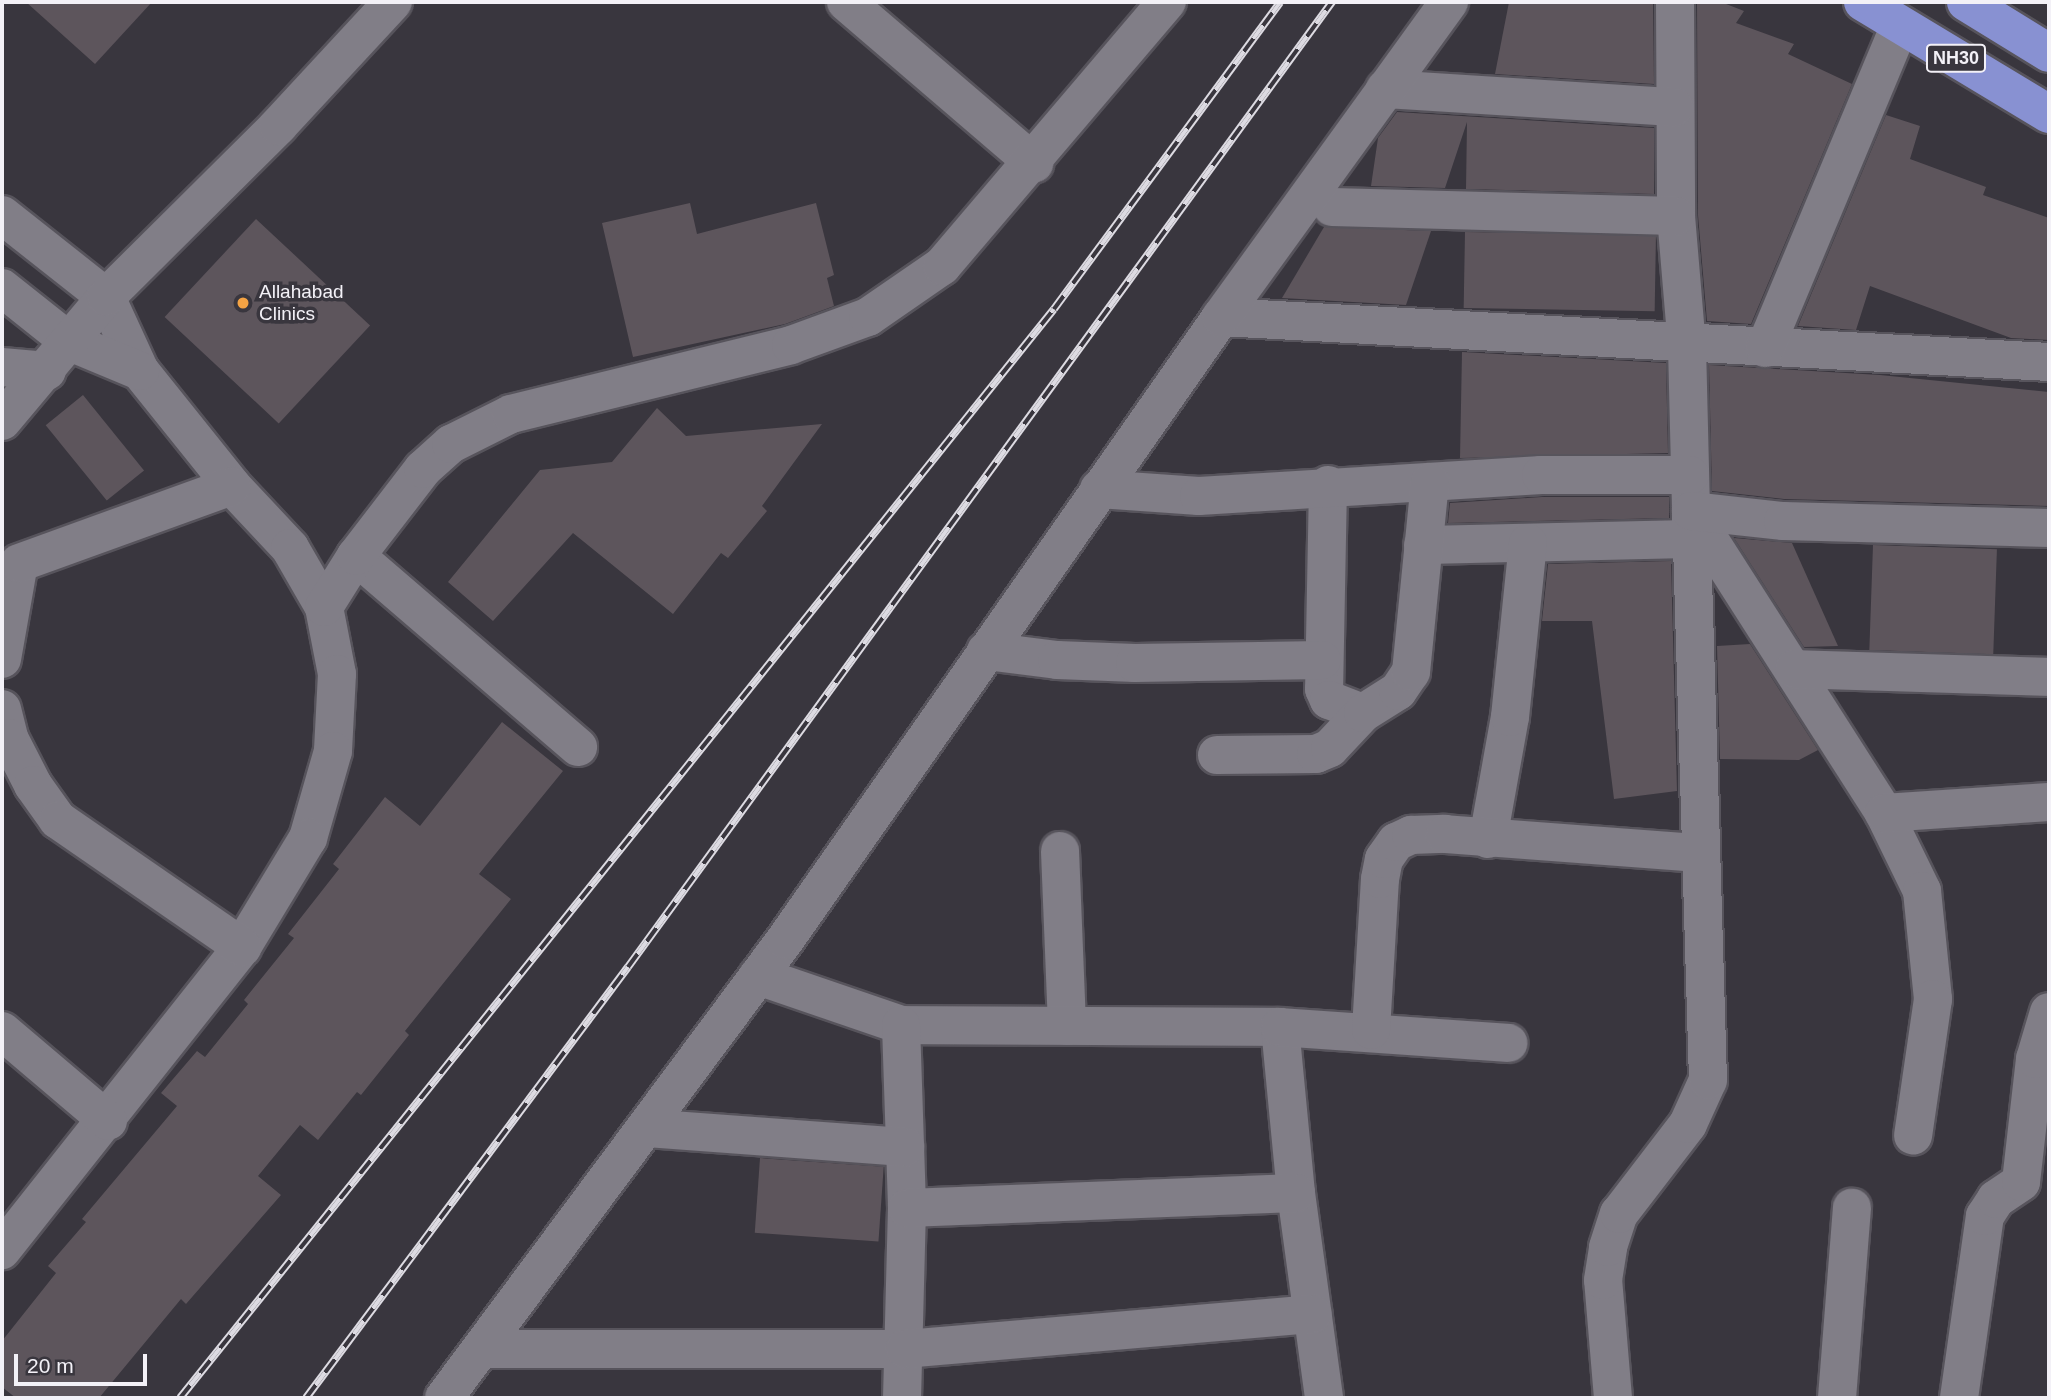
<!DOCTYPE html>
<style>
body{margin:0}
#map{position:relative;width:2051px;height:1400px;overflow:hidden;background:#39363e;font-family:Helvetica,sans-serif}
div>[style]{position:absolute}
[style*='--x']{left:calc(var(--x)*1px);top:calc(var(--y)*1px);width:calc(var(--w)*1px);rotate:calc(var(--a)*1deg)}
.building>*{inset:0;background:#5d555c;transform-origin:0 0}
.roads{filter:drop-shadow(2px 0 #57545c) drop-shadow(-2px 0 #57545c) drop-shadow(0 2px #57545c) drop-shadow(0 -2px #57545c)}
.minor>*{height:38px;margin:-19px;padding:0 19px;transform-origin:19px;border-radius:19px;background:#817e87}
.highway>*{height:38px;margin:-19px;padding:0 19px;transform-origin:19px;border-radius:19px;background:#8891d2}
.rail>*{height:8px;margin-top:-4px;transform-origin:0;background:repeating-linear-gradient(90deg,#39363e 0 16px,#dddbe2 0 32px);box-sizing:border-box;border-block:2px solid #dddbe2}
.dots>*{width:19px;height:19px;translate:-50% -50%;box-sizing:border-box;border:4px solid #39363e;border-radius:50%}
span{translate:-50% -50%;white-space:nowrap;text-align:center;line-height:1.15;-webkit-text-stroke:7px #39363e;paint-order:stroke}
.shield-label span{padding:2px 5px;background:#39363e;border:2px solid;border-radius:5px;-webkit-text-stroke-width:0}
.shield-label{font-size:18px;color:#f3f1f7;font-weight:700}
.poi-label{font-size:19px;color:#f3f1f7}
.left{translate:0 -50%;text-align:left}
.frame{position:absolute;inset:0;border:4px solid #f3f1f7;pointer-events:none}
.scale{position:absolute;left:14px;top:1354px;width:133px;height:32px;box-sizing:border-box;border:4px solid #f3f1f7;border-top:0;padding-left:9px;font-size:21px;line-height:24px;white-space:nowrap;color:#f3f1f7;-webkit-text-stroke:5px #39363e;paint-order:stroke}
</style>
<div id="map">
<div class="building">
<i style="clip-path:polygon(26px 2px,152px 2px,95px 64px)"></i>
<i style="clip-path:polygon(1509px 2px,1653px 2px,1654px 84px,1495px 74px)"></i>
<i style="clip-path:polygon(1697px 2px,1721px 2px,1744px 11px,1736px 23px,1794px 44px,1788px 54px,1852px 84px,1751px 324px,1707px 321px,1698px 215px)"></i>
<i style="clip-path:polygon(1397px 112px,1654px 128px,1654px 194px,1466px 189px,1467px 122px,1445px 188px,1371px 186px,1378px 138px)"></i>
<i style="clip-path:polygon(1886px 115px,1920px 126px,1910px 159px,1986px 187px,1983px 195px,2049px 218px,2049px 340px,2011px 338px,1870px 286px,1856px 330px,1798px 326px)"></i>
<i style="clip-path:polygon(690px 203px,697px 234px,816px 203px,834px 275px,827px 278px,834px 306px,785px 324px,633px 357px,602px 223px)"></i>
<i style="left:256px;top:219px;width:156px;height:134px;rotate:43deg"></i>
<i style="clip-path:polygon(1324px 227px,1431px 231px,1406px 305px,1282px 298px)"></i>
<i style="left:1465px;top:232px;width:191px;height:76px;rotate:1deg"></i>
<i style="clip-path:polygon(1462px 352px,1666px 363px,1668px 453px,1460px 458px)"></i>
<i style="clip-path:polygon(1709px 365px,1880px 375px,2049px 392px,2049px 506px,1784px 499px,1712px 491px)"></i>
<i style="left:83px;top:395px;width:97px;height:48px;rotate:51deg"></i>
<i style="clip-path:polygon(657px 408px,686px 436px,822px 424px,762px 506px,767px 511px,728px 558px,721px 553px,673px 614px,573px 533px,493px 621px,448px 582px,540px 470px,612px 462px)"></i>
<i style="clip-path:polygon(1542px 497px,1669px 497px,1669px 518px,1448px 523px,1450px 503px)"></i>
<i style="clip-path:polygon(1734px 538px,1792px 543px,1838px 646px,1804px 647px)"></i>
<i style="left:1873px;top:545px;width:124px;height:105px;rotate:2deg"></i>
<i style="clip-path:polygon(1671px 561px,1677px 791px,1614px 799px,1592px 621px,1542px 621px,1548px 564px)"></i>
<i style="clip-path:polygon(1750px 644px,1818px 750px,1799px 760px,1720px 759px,1717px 646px)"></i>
<i style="clip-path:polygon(502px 722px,563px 771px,479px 874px,511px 899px,405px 1031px,409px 1035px,361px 1095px,357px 1092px,318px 1140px,300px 1125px,258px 1176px,281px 1195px,186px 1304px,181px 1299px,99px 1398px,16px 1398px,2px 1387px,2px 1341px,56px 1273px,48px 1266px,86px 1222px,82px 1219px,177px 1106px,161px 1093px,197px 1051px,205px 1057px,248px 1004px,244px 1000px,294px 938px,288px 934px,339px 869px,333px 864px,385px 797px,420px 826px)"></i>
<i style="left:760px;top:1158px;width:124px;height:75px;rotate:4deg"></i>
</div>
<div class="roads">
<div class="minor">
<i style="--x:846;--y:2;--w:248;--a:40.6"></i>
<i style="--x:1675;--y:2;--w:214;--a:89.7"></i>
<i style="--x:1676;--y:216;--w:130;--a:85.2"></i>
<i style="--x:1687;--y:346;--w:165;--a:88.6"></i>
<i style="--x:1691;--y:511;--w:358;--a:57.4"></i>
<i style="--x:1884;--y:813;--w:87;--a:64"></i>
<i style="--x:1922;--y:891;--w:109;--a:84.2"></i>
<i style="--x:1933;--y:999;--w:138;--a:98.3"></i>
<i style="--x:1385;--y:89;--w:290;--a:3.6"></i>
<i style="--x:1332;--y:207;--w:344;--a:1.5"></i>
<i style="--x:2;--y:215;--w:132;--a:38.3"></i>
<i style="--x:106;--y:297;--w:81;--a:65.3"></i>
<i style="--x:140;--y:371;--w:147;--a:51.3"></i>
<i style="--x:232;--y:486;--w:85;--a:46.9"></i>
<i style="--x:290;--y:548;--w:68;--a:60"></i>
<i style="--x:324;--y:607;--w:68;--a:79"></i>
<i style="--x:337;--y:674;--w:77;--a:93"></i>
<i style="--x:333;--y:751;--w:91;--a:106"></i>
<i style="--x:308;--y:838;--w:127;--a:121.2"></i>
<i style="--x:242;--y:947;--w:387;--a:128.4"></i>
<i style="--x:2;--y:288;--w:87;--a:38.5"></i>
<i style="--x:70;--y:342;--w:76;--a:22.5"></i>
<i style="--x:1221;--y:317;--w:829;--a:3.11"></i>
<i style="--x:1765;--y:348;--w:350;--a:-67.3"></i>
<i style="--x:2;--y:367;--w:45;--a:5.1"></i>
<i style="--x:2;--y:421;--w:162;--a:-50"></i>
<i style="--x:106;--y:297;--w:243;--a:-44.8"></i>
<i style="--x:278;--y:126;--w:169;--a:-47.2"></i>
<i style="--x:1328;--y:485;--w:204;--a:91.1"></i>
<i style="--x:1324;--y:689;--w:12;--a:66"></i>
<i style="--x:1329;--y:700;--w:36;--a:21"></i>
<i style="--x:1099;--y:489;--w:100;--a:4"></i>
<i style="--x:1199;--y:496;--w:343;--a:-3.5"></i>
<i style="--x:1541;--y:475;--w:149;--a:0"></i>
<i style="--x:1423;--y:545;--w:268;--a:-1.3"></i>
<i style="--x:356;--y:556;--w:293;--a:40.7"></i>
<i style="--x:324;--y:607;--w:60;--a:-57.9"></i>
<i style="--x:356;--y:556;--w:110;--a:-52.4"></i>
<i style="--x:423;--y:469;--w:38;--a:-42"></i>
<i style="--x:451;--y:444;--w:67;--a:-26.6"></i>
<i style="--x:511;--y:414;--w:288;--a:-13.8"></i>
<i style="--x:791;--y:345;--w:82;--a:-20"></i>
<i style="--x:868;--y:317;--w:90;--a:-34.6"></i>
<i style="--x:942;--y:266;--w:347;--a:-49.6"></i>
<i style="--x:986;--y:651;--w:72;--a:7.2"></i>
<i style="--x:1057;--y:660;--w:78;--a:2.2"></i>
<i style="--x:1135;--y:663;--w:187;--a:-0.9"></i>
<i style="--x:2;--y:659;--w:97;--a:-80"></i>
<i style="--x:19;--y:563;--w:226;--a:-19.9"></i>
<i style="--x:1794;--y:669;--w:255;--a:1.8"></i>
<i style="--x:2;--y:709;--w:30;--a:76"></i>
<i style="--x:9;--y:738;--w:53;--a:62.9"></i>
<i style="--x:33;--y:785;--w:43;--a:54.5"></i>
<i style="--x:58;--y:820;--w:224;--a:34.6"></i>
<i style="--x:1217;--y:755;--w:99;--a:-0.6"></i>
<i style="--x:1316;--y:754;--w:15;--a:-23"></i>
<i style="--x:1330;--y:748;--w:48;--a:-46.7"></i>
<i style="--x:1363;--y:713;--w:41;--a:-32.2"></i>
<i style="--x:1398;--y:691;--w:23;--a:-56"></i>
<i style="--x:1411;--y:672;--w:191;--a:-84.3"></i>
<i style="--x:1884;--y:813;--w:165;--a:-3.8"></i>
<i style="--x:1488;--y:839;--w:124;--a:-79.8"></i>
<i style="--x:1510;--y:717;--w:175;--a:-84.1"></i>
<i style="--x:1060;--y:851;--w:175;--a:87.7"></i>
<i style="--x:758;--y:976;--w:151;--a:18.9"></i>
<i style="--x:901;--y:1025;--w:379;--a:0.3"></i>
<i style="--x:1280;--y:1027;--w:167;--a:84.5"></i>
<i style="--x:1296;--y:1193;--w:207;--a:82.2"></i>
<i style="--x:901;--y:1025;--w:183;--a:88.1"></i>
<i style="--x:907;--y:1208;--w:190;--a:91.5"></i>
<i style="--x:1280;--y:1027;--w:229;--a:4"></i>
<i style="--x:1371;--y:1030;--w:151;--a:-86.6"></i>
<i style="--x:1380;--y:879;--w:20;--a:-79"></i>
<i style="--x:1384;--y:859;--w:21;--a:-55"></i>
<i style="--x:1396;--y:842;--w:17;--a:-25"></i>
<i style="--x:1411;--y:835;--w:34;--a:-2"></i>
<i style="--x:1445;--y:834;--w:256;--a:4.3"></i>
<i style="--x:2;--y:1031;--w:139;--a:40.3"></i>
<i style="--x:646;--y:1128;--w:260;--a:4.2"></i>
<i style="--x:907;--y:1208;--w:389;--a:-2.2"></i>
<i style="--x:482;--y:1349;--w:423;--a:0"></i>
<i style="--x:905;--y:1349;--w:409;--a:-4.9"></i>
<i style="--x:444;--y:1398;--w:571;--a:-53.33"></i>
<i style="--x:785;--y:940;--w:760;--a:-55.01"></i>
<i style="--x:1221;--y:317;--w:389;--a:-54.1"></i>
<i style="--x:1613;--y:1398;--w:118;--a:-94.8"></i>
<i style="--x:1603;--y:1280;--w:33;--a:-81"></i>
<i style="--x:1608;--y:1247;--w:35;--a:-72"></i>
<i style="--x:1619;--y:1214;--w:113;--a:-52.5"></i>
<i style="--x:1688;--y:1124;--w:48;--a:-65.6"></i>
<i style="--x:1708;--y:1080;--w:569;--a:-91.71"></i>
<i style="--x:1691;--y:511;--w:93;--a:6.2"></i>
<i style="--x:1783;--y:521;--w:266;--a:1.5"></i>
<i style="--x:1837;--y:1398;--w:191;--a:-85.5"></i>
<i style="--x:1959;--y:1398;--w:184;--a:-81.9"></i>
<i style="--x:1985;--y:1216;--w:20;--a:-57"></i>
<i style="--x:1996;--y:1199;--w:30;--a:-34"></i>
<i style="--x:2021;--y:1182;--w:124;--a:-83.5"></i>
<i style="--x:2035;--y:1059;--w:49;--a:-73.4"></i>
</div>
<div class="highway">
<i style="--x:1863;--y:2;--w:217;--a:31.1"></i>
<i style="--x:1966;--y:2;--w:97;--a:31.6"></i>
</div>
</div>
<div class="rail">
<i style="--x:180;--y:1398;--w:1396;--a:-51.25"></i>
<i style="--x:1054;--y:309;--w:381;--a:-53.6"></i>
<i style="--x:306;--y:1398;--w:538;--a:-53.24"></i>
<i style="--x:628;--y:967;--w:1195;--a:-53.89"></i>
</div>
<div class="dots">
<i style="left:243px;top:303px;background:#f4a344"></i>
</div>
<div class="shield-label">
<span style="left:1956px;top:58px">NH30</span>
</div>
<div class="poi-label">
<span class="left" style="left:259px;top:303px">Allahabad<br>Clinics</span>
</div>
<div class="frame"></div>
<div class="scale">20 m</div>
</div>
